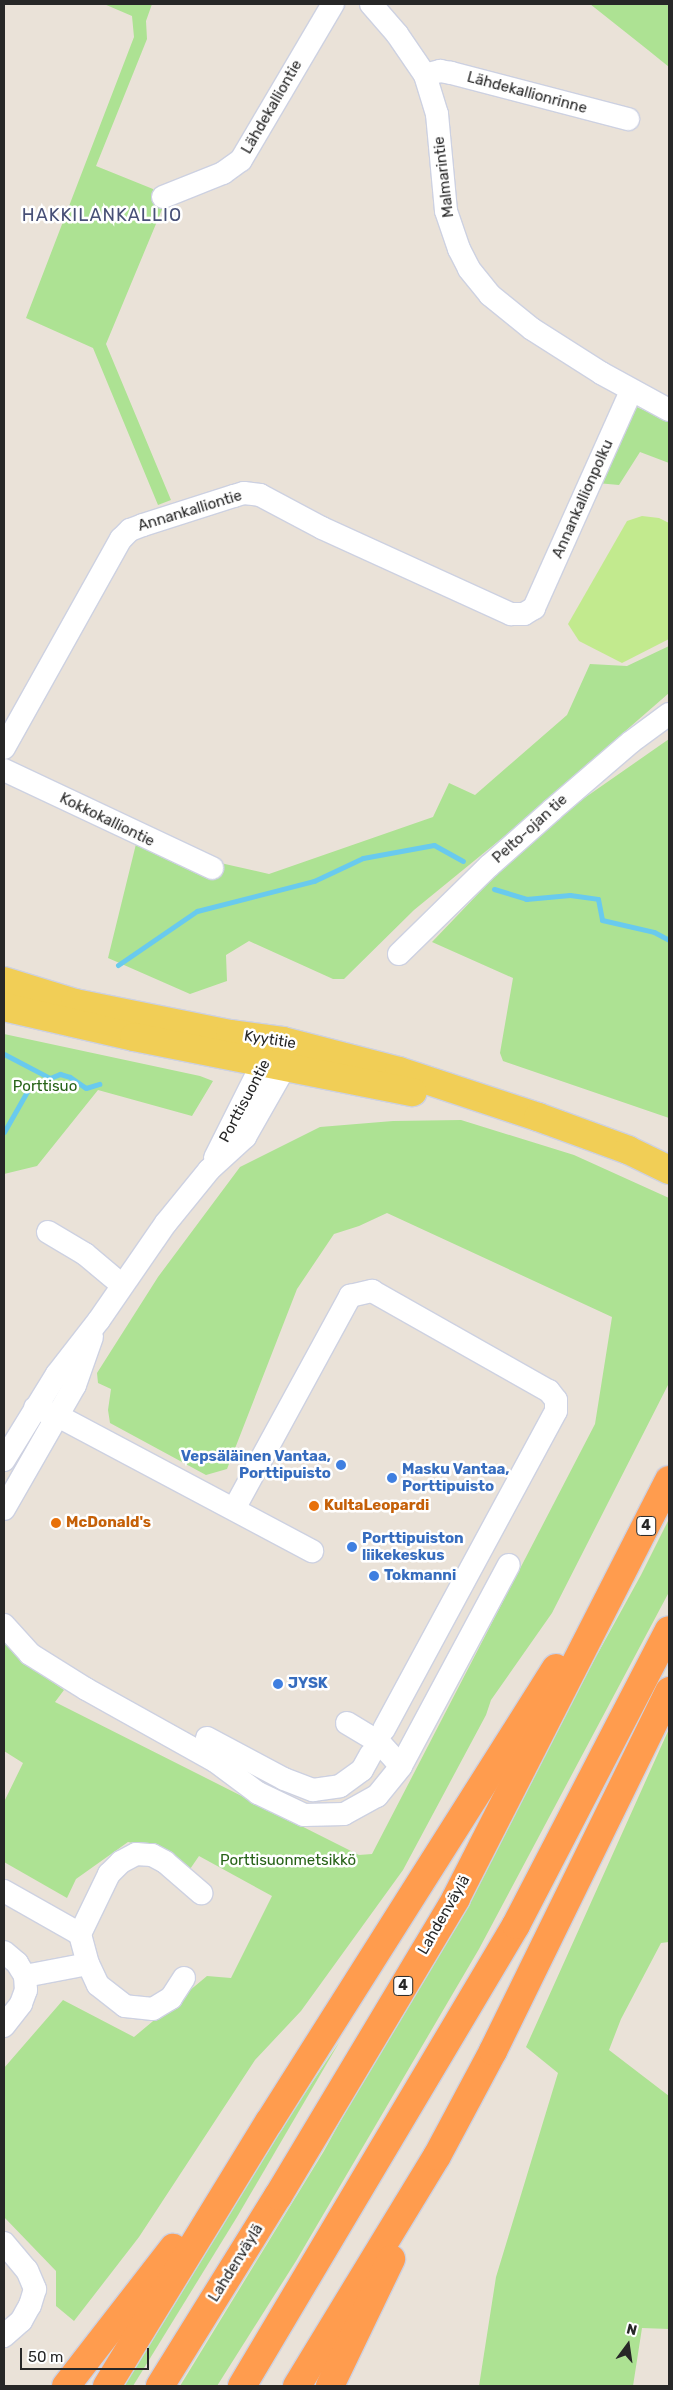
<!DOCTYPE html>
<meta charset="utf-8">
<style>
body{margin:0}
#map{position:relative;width:673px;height:2390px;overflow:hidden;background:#eae2d8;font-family:Rubik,sans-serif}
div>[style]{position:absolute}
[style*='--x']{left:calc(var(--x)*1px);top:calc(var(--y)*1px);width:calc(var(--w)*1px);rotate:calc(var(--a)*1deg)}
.green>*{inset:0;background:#ade293}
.pitch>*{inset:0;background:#c2ea8e}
.stream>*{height:5px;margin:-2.5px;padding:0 2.5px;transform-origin:2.5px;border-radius:2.5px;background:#69caee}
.roads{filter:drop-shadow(1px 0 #cdd1e1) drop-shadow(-1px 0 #cdd1e1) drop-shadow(0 1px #cdd1e1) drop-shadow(0 -1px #cdd1e1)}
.minor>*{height:22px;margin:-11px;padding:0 11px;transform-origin:11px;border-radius:11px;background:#fff}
.major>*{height:28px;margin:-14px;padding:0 14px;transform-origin:14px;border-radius:14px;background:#f1ce56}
.highway>*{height:28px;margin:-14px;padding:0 14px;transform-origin:14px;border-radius:14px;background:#ff9c4e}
.dots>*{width:14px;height:14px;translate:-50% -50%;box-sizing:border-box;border:2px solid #fff;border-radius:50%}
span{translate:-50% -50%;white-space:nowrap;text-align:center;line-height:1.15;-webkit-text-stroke:5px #fff;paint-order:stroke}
.shield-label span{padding:1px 4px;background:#fff;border:1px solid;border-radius:4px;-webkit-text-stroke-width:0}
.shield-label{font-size:14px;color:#272727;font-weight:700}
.street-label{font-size:15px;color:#272727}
.park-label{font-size:15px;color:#276318}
.shop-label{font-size:15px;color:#366cbe;font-weight:700}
.right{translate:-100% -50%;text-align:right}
.left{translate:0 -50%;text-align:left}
.food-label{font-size:15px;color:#c56008;font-weight:700}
.quarter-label{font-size:18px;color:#485077;letter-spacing:1px}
.frame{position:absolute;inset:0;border:5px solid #272727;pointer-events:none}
.north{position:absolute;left:603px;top:2320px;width:50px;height:50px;-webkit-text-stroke:4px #fff;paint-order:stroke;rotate:14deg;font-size:14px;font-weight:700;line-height:20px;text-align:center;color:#272727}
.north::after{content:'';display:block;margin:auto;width:18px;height:22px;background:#272727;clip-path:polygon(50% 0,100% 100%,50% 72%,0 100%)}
.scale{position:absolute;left:20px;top:2348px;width:129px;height:22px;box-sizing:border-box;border:2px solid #272727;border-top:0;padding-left:6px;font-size:15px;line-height:18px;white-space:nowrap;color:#272727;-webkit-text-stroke:4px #fff;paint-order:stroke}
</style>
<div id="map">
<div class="green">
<i style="clip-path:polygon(104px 4px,152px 4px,146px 21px,147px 39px,96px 166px,153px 189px,163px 207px,106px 344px,171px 500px,158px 505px,93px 348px,26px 318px,134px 37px,132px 16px)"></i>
<i style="clip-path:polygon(590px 4px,669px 4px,669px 67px,648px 50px)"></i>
<i style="clip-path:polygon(632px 405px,669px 421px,669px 463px,640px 452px,619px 485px,597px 483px)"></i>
<i style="clip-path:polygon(669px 646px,669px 693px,507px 834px,414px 910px,344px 979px,333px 979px,249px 941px,226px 955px,227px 981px,190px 994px,108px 958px,136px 844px,269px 874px,433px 817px,449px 783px,475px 795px,567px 715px,590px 664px,627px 666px)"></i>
<i style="clip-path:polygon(669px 739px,669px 1118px,503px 1061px,500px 1053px,513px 978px,432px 942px,540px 829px)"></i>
<i style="clip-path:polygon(4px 1034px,200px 1076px,213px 1081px,192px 1116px,98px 1090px,37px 1166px,4px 1174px)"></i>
<i style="clip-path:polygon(461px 1120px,574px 1155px,669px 1198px,669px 1383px,552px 1613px,491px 1700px,486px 1715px,403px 1870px,301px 2011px,255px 2060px,139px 2237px,74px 2321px,56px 2306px,56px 2271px,4px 2217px,4px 2068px,63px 2000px,134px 2037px,207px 1976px,231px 1978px,272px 1896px,199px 1856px,188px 1872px,159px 1848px,128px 1842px,76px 1879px,67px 1898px,4px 1862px,4px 1802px,23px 1763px,4px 1751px,4px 1640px,21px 1661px,64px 1690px,55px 1702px,359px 1855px,372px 1854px,595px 1424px,612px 1317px,387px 1213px,359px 1226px,334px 1234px,297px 1289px,227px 1469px,206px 1475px,110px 1423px,108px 1410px,111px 1389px,98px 1383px,97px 1373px,158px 1277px,240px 1167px,320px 1127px,393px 1121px)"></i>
<i style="clip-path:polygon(669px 1519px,669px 1592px,479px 1949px,296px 2261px,217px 2386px,180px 2386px,324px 2151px,641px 1575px)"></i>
<i style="clip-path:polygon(669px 1729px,669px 1942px,661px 1943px,621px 2019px,609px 2050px,669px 2096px,669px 2329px,642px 2328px,633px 2386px,479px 2386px,496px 2277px,558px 2073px,526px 2047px)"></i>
<i style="clip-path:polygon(340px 2041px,237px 2217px,133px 2386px,119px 2386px,257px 2165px)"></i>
</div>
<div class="pitch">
<i style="clip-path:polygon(642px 516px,659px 518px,669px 523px,669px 639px,622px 663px,579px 641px,568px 624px,627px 521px)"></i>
</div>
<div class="stream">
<i style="--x:494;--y:889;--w:34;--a:17"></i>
<i style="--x:526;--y:899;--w:44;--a:-5.2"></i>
<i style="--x:570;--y:895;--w:28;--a:8"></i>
<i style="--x:598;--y:899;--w:21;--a:79"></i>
<i style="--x:602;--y:920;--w:53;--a:13"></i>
<i style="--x:654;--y:932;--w:17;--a:28"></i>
<i style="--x:118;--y:965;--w:96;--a:-34.4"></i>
<i style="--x:197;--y:911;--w:121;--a:-14.4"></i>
<i style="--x:314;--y:881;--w:54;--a:-25.1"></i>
<i style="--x:363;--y:858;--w:72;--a:-10.4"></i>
<i style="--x:434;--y:845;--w:33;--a:29"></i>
<i style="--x:4;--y:1054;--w:52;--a:27.6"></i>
<i style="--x:4;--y:1132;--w:48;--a:-60.3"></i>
<i style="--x:28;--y:1090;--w:25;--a:-29"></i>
<i style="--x:50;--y:1078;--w:11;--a:-22"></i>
<i style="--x:60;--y:1074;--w:10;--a:17"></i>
<i style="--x:70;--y:1077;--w:19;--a:35"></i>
<i style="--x:86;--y:1088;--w:14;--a:-17"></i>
</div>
<div class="roads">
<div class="minor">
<i style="--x:371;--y:4;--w:40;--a:49"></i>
<i style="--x:397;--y:34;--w:50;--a:55.7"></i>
<i style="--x:425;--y:75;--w:41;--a:72.9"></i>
<i style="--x:437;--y:114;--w:97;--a:84.7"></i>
<i style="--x:446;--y:211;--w:40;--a:71.1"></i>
<i style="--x:459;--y:249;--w:22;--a:63"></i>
<i style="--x:469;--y:269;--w:33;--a:51"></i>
<i style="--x:490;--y:295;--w:54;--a:39"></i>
<i style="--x:532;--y:329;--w:82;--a:32.5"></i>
<i style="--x:601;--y:373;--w:77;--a:28.6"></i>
<i style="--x:425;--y:75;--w:16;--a:-15"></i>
<i style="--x:440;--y:71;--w:11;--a:10"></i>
<i style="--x:451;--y:73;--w:183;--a:14.6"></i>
<i style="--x:163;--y:197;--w:65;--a:-21.8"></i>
<i style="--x:223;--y:173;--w:22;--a:-36"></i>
<i style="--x:241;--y:160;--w:181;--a:-59.5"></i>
<i style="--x:4;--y:748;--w:240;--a:-60.8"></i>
<i style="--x:121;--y:539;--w:13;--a:-45"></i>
<i style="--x:130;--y:530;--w:14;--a:-21"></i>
<i style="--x:143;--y:525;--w:96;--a:-17.7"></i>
<i style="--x:234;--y:496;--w:10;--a:-17"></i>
<i style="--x:244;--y:493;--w:16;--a:7"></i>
<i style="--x:260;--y:495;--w:70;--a:28"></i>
<i style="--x:322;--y:528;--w:208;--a:24.5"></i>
<i style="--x:511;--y:614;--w:13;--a:0"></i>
<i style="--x:524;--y:614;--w:12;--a:-31"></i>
<i style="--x:534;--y:608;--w:238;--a:-65.9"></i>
<i style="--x:4;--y:770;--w:230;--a:25.2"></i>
<i style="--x:399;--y:954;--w:126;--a:-44.4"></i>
<i style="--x:489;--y:866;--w:84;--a:-41.6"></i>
<i style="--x:552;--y:810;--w:104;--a:-40.7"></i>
<i style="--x:631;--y:742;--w:47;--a:-36.4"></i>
<i style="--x:215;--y:1158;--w:107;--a:-63.4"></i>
<i style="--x:263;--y:1062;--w:16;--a:-47"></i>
<i style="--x:48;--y:1232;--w:43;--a:30.7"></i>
<i style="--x:85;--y:1254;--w:48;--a:40"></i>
<i style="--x:35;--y:1408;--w:24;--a:19"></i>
<i style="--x:58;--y:1416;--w:288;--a:28"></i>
<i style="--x:4;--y:1460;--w:101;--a:-58.4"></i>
<i style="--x:57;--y:1374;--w:68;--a:-52.1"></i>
<i style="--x:99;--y:1320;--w:118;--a:-55.4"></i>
<i style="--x:166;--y:1223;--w:68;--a:-50.9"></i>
<i style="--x:209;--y:1170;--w:49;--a:-42.5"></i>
<i style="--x:245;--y:1137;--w:81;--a:-60.3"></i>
<i style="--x:285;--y:1067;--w:16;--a:-94"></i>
<i style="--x:4;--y:1509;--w:143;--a:-60.2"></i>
<i style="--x:75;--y:1385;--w:51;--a:-70.5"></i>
<i style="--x:234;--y:1509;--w:243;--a:-61.4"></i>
<i style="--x:350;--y:1296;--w:23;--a:-13"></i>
<i style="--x:372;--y:1291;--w:203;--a:29.5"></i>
<i style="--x:549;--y:1391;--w:11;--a:52"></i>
<i style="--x:556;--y:1400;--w:11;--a:90"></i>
<i style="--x:556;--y:1411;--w:362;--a:118.4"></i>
<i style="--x:4;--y:1625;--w:39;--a:48"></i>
<i style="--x:30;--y:1654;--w:66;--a:32"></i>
<i style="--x:86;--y:1689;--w:148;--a:29.2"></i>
<i style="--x:215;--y:1761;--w:54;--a:36.7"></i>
<i style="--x:258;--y:1793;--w:51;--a:25.6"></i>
<i style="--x:304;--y:1815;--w:40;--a:-1.4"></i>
<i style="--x:344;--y:1814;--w:38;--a:-29"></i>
<i style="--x:377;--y:1796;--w:38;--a:-51"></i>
<i style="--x:401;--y:1766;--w:228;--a:-61.8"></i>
<i style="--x:347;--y:1723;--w:39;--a:31"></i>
<i style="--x:380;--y:1743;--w:31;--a:48"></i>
<i style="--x:207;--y:1738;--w:87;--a:28"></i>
<i style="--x:284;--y:1779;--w:31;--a:21"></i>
<i style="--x:313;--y:1790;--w:27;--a:-8"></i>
<i style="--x:340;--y:1786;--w:27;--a:-36"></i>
<i style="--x:362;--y:1770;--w:18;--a:-61"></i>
<i style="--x:4;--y:1891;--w:87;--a:29.5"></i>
<i style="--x:4;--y:1952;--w:17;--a:40"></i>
<i style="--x:17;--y:1963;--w:15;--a:58"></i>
<i style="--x:25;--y:1976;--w:14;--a:86"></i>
<i style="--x:26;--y:1990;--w:15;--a:110"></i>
<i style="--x:21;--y:2004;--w:28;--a:128"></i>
<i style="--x:25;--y:1976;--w:64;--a:-10.8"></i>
<i style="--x:184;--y:1978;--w:24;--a:123"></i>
<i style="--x:171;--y:1998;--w:21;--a:149"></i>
<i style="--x:153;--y:2009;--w:28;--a:-174"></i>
<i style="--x:125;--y:2006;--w:34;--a:-142"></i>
<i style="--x:98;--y:1985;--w:23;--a:-115"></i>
<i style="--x:88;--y:1964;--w:31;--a:-105"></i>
<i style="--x:80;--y:1934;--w:67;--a:-64.2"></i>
<i style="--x:109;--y:1874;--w:17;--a:-45"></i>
<i style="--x:121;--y:1862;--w:17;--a:-28"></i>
<i style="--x:136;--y:1854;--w:16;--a:4"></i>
<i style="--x:152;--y:1855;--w:15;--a:28"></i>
<i style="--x:165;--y:1862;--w:48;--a:40.7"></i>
<i style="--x:4;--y:2243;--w:35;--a:50"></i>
<i style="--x:27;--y:2270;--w:21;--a:67"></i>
<i style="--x:35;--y:2289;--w:17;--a:107"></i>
<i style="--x:30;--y:2305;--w:18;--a:119"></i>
<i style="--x:21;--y:2321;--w:23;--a:139"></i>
</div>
<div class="major">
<i style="--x:4;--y:981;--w:74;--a:17.2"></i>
<i style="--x:75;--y:1003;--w:158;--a:11.3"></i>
<i style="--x:230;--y:1034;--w:53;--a:7.5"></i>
<i style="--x:283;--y:1041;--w:120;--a:14.5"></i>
<i style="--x:399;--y:1071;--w:146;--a:18.3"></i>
<i style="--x:538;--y:1117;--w:96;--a:20.1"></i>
<i style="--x:628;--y:1150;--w:46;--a:26"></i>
<i style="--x:4;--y:1007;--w:133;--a:13"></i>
<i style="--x:134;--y:1037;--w:284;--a:11.2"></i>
</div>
<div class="highway">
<i style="--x:66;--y:2386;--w:175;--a:-52.2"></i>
<i style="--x:107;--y:2386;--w:310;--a:-58.5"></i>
<i style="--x:269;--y:2122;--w:537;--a:-57.7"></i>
<i style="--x:160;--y:2386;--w:224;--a:-58.2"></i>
<i style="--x:278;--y:2196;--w:347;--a:-59.1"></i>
<i style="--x:456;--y:1898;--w:469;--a:-63"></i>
<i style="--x:242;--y:2386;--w:536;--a:-59.27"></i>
<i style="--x:516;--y:1925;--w:332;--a:-62.6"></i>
<i style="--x:297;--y:2386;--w:269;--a:-58.7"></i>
<i style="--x:437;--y:2156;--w:119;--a:-61.9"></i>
<i style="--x:493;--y:2051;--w:401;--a:-63.9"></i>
<i style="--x:330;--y:2386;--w:141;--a:-64.3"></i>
</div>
</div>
<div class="dots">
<i style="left:341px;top:1465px;background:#3f7fe0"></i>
<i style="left:392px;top:1478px;background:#3f7fe0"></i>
<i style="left:314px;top:1506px;background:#e8710a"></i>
<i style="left:56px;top:1523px;background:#e8710a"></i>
<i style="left:352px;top:1547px;background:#3f7fe0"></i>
<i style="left:374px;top:1576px;background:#3f7fe0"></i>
<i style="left:278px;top:1684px;background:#3f7fe0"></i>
</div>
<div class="shield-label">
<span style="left:646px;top:1526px">4</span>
<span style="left:403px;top:1986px">4</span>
</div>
<div class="street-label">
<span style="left:527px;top:93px;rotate:15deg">Lähdekallionrinne</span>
<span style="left:272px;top:107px;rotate:-60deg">Lähdekalliontie</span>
<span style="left:444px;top:177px;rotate:-97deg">Malmarintie</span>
<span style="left:583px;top:499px;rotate:-66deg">Annankallionpolku</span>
<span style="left:190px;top:511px;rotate:-17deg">Annankalliontie</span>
<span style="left:107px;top:820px;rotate:26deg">Kokkokalliontie</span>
<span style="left:530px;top:829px;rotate:-42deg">Pelto-ojan tie</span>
<span style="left:270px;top:1040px;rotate:9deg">Kyytitie</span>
<span style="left:245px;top:1101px;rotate:-62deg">Porttisuontie</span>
<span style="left:444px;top:1915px;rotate:-60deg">Lahdenväylä</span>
<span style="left:236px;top:2263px;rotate:-58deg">Lahdenväylä</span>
</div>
<div class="park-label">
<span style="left:45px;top:1087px">Porttisuo</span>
<span style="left:288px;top:1861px">Porttisuonmetsikkö</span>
</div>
<div class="shop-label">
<span class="right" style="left:331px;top:1465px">Vepsäläinen Vantaa,<br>Porttipuisto</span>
<span class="left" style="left:402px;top:1478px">Masku Vantaa,<br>Porttipuisto</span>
<span class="left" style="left:362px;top:1547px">Porttipuiston<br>liikekeskus</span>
<span class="left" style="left:384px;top:1576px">Tokmanni</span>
<span class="left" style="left:288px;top:1684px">JYSK</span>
</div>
<div class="food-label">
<span class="left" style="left:324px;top:1506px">KultaLeopardi</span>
<span class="left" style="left:66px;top:1523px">McDonald's</span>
</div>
<div class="quarter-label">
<span style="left:102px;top:215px">HAKKILANKALLIO</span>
</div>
<div class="frame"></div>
<div class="north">N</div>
<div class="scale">50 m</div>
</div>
